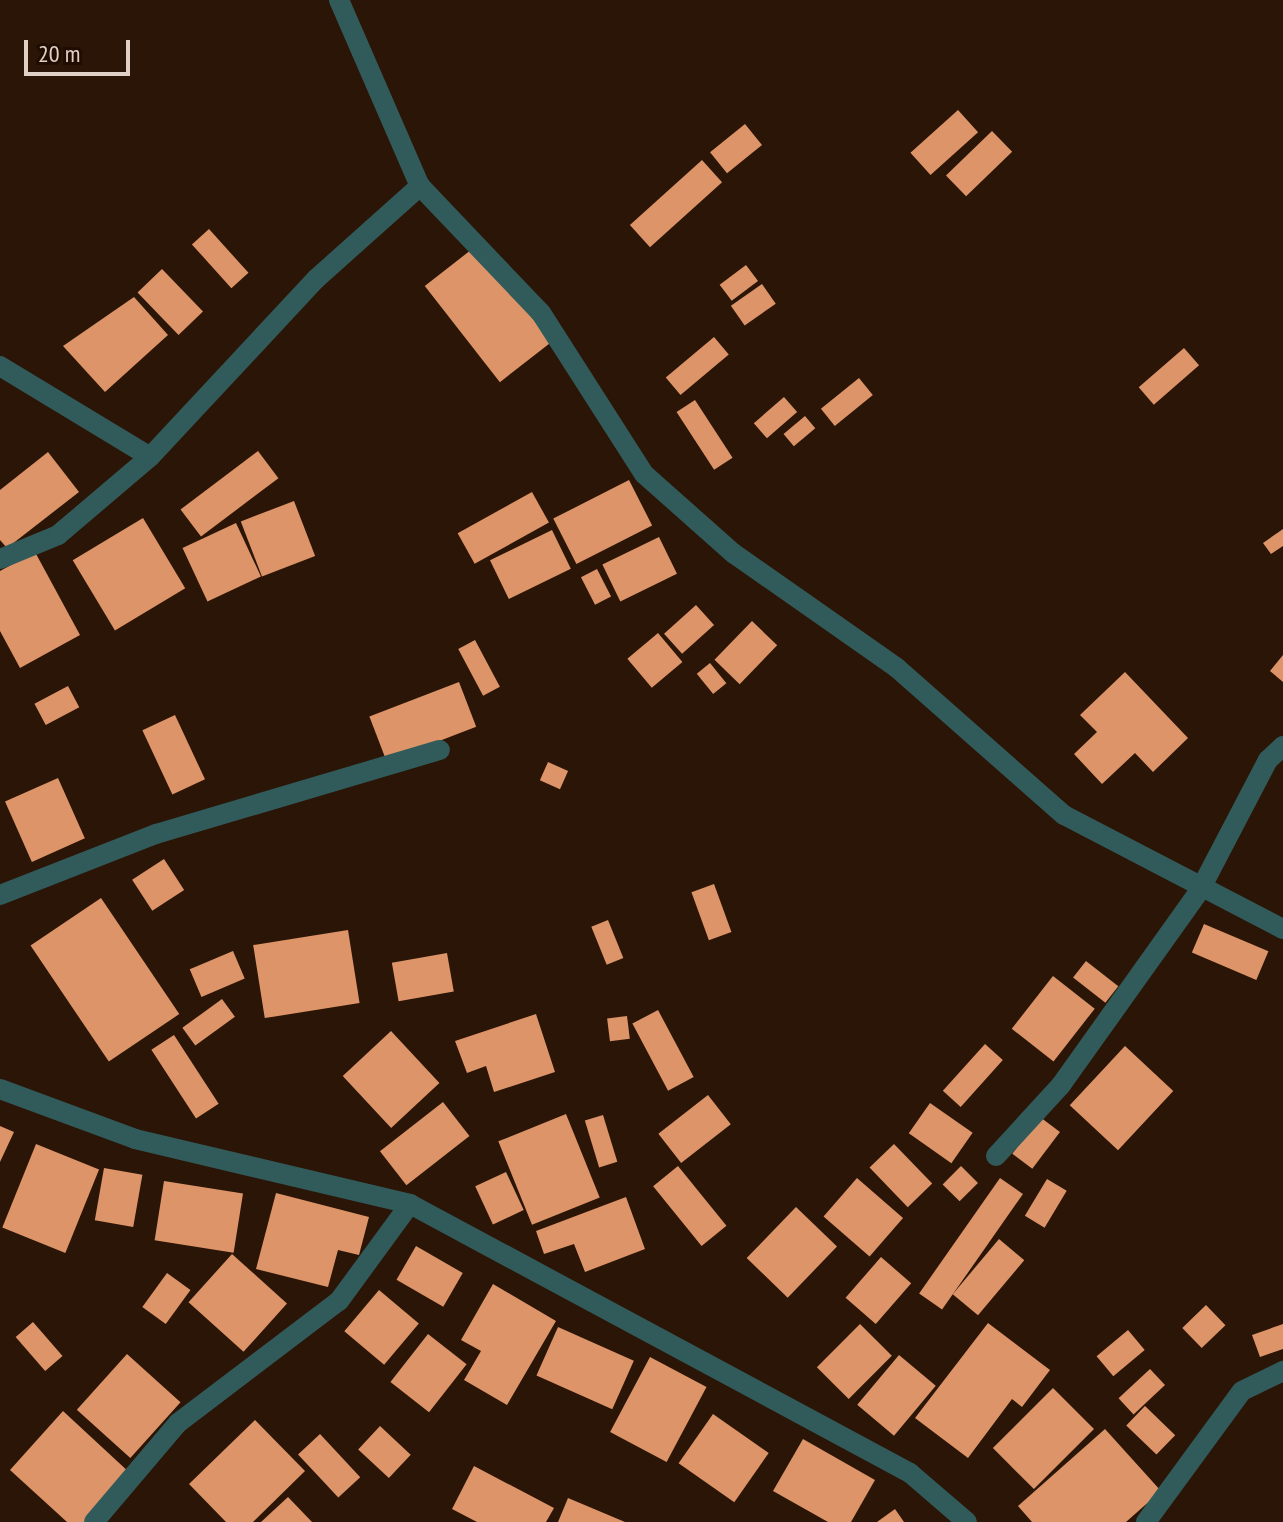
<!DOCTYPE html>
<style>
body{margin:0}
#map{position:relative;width:1283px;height:1522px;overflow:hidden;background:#2b1506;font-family:"PT Sans Narrow",sans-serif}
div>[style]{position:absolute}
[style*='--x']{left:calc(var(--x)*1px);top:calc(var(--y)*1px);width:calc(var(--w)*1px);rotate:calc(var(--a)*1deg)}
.building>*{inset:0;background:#dd9468;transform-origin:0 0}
.minor>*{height:20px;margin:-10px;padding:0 10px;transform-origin:10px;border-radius:10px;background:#315b5b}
span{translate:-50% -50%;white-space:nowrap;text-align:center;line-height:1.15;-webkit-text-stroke:8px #210c01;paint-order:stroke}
.scale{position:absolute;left:24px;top:40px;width:106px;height:36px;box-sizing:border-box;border:4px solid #e0d0c6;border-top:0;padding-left:10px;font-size:24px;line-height:28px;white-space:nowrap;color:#e0d0c6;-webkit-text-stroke:6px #210c01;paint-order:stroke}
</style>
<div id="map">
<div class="building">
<i style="left:958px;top:110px;width:30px;height:64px;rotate:48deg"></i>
<i style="left:745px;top:124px;width:27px;height:45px;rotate:51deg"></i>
<i style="left:992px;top:131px;width:29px;height:64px;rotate:46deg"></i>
<i style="left:702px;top:160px;width:30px;height:97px;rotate:48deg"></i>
<i style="left:209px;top:229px;width:59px;height:23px;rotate:48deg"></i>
<i style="left:476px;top:246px;width:122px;height:65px;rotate:52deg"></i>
<i style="left:746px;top:265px;width:20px;height:33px;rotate:53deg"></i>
<i style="left:162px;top:269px;width:59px;height:34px;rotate:46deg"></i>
<i style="left:762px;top:284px;width:24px;height:38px;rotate:55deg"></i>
<i style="clip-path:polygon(134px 297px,168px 335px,105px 392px,63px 346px)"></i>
<i style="left:714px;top:337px;width:23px;height:63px;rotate:50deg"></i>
<i style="left:1184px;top:348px;width:23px;height:60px;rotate:49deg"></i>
<i style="left:859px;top:378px;width:22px;height:49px;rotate:51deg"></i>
<i style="left:784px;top:397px;width:20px;height:40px;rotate:49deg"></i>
<i style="left:695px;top:400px;width:69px;height:22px;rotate:57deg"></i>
<i style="left:805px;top:416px;width:16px;height:28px;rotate:50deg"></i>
<i style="left:258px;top:451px;width:34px;height:97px;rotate:53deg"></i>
<i style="clip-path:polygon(48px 452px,79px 492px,7px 548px,0 540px,0 490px)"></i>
<i style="left:629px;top:480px;width:51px;height:85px;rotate:63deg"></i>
<i style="left:532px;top:492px;width:35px;height:85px;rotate:61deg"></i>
<i style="left:294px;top:501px;width:59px;height:57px;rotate:69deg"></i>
<i style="left:143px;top:518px;width:82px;height:82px;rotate:59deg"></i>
<i style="left:236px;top:523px;width:59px;height:59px;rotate:65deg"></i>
<i style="clip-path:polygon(1283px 529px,1283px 546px,1271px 554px,1263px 543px)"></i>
<i style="left:552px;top:530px;width:43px;height:69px;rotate:64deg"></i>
<i style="left:659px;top:537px;width:41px;height:63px;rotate:64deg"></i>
<i style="clip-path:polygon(35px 552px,80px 635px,20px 668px,0 631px,0 571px)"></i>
<i style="left:597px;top:569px;width:31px;height:18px;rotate:63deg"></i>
<i style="left:696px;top:605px;width:27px;height:43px;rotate:48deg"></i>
<i style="left:752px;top:621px;width:35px;height:54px;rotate:44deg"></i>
<i style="left:658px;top:633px;width:38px;height:40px;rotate:50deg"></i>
<i style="left:475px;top:640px;width:53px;height:19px;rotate:62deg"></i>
<i style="clip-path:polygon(1283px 655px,1283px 682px,1270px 671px)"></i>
<i style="left:710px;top:663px;width:26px;height:17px;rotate:51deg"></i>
<i style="clip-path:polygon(1125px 672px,1188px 738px,1153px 772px,1135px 753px,1102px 784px,1074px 754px,1097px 732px,1080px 715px)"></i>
<i style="left:459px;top:682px;width:48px;height:96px;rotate:69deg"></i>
<i style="left:68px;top:686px;width:24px;height:38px;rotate:62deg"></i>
<i style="left:175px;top:715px;width:71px;height:36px;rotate:65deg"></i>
<i style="left:548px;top:762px;width:22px;height:20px;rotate:24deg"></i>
<i style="left:58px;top:778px;width:66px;height:58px;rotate:66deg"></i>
<i style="left:164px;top:859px;width:37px;height:38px;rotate:57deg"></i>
<i style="left:714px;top:884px;width:51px;height:24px;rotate:70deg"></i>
<i style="left:101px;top:898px;width:140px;height:85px;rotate:56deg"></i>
<i style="left:608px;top:920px;width:41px;height:18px;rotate:68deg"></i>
<i style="left:1204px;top:924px;width:70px;height:31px;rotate:23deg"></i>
<i style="left:348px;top:930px;width:74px;height:96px;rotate:81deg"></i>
<i style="left:233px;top:951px;width:30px;height:47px;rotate:67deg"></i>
<i style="left:447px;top:953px;width:39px;height:56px;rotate:80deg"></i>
<i style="left:1086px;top:961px;width:41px;height:21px;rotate:38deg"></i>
<i style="left:1053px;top:976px;width:53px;height:67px;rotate:38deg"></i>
<i style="left:222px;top:999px;width:22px;height:49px;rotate:54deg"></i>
<i style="left:658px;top:1010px;width:76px;height:29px;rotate:62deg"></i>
<i style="clip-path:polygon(536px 1014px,555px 1072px,494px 1092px,486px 1066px,467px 1073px,455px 1041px)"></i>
<i style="left:627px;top:1016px;width:23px;height:20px;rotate:83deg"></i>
<i style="left:391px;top:1031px;width:71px;height:66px;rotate:47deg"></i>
<i style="left:174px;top:1035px;width:82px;height:27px;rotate:57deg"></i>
<i style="left:985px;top:1044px;width:24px;height:63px;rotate:42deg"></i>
<i style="left:1125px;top:1046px;width:66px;height:81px;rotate:43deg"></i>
<i style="left:708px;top:1095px;width:37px;height:63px;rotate:52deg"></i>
<i style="left:443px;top:1102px;width:43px;height:80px;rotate:52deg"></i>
<i style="left:930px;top:1103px;width:52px;height:37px;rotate:35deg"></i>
<i style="left:566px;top:1114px;width:90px;height:73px;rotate:68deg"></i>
<i style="left:603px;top:1115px;width:49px;height:19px;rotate:73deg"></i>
<i style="left:1040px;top:1117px;width:25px;height:46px;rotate:37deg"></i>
<i style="clip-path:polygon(0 1126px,14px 1132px,0 1162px)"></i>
<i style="left:36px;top:1144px;width:68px;height:90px;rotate:22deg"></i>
<i style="left:894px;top:1144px;width:55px;height:34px;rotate:46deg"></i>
<i style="left:678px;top:1166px;width:77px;height:32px;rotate:51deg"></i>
<i style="left:961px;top:1166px;width:24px;height:26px;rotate:45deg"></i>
<i style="left:104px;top:1168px;width:39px;height:53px;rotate:10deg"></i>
<i style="left:506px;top:1172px;width:42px;height:34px;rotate:65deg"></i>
<i style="left:857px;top:1178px;width:61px;height:51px;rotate:41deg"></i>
<i style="left:1000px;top:1178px;width:28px;height:141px;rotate:35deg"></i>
<i style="left:1047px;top:1179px;width:23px;height:43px;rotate:31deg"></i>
<i style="left:164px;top:1181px;width:80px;height:60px;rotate:9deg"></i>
<i style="clip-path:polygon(276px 1193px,369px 1217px,359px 1255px,338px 1250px,328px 1287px,256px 1269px)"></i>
<i style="clip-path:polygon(626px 1197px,645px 1249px,585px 1272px,574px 1244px,544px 1254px,536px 1231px)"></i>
<i style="left:796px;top:1207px;width:57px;height:71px;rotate:44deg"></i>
<i style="left:999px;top:1239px;width:33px;height:72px;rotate:40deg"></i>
<i style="left:416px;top:1246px;width:54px;height:39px;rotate:30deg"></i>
<i style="left:232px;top:1254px;width:74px;height:65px;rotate:42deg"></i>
<i style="left:881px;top:1257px;width:40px;height:54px;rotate:41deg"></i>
<i style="left:167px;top:1273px;width:29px;height:42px;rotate:36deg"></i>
<i style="clip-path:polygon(493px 1284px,556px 1321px,507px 1405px,464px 1380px,481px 1351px,461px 1340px)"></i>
<i style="left:379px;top:1290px;width:52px;height:54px;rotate:40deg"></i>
<i style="left:1206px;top:1305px;width:28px;height:33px;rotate:46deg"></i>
<i style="left:33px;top:1322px;width:45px;height:23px;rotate:49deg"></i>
<i style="clip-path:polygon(988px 1323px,1050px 1370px,1022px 1407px,1012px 1399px,968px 1458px,915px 1418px)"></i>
<i style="left:860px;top:1324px;width:45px;height:61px;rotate:45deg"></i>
<i style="clip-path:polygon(1283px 1324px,1283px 1349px,1260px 1357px,1252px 1335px)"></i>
<i style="left:558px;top:1327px;width:83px;height:53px;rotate:24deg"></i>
<i style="left:1128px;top:1330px;width:26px;height:41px;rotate:50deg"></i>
<i style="left:428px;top:1334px;width:49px;height:61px;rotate:38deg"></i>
<i style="left:127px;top:1354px;width:72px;height:75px;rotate:42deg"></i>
<i style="left:899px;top:1355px;width:48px;height:65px;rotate:40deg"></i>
<i style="left:650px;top:1357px;width:64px;height:85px;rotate:28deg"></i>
<i style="left:1150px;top:1369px;width:22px;height:43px;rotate:47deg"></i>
<i style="left:1053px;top:1388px;width:58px;height:85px;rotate:45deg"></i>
<i style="left:1145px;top:1406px;width:42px;height:27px;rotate:44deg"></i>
<i style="clip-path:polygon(63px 1411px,131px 1474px,87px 1522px,67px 1522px,10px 1470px)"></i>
<i style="left:713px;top:1414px;width:68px;height:60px;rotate:35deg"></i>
<i style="clip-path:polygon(255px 1420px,305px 1471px,253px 1522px,226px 1522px,189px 1484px)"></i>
<i style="left:380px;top:1426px;width:42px;height:32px;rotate:43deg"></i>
<i style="clip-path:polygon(1105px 1429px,1161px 1491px,1126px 1522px,1032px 1522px,1018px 1506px)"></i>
<i style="left:320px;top:1434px;width:59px;height:30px;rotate:47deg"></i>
<i style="clip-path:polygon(803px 1439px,875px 1480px,851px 1522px,828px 1522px,773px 1491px)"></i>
<i style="clip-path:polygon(474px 1466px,554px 1508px,546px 1522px,477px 1522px,452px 1509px)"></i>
<i style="clip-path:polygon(288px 1497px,312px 1522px,261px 1522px)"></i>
<i style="clip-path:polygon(568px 1498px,625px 1522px,558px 1522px)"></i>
<i style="clip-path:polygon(895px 1509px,904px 1522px,877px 1522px)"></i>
</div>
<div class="minor">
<i style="--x:339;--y:0;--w:203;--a:66.5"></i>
<i style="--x:420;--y:186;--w:175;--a:46.4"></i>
<i style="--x:541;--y:313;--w:191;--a:57.4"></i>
<i style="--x:644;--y:474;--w:119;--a:41.6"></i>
<i style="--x:733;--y:553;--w:200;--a:35"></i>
<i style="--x:897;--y:668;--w:222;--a:41.4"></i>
<i style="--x:1064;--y:815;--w:247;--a:27.5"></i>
<i style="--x:0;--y:366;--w:175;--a:31.2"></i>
<i style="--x:0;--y:559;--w:63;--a:-22.5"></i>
<i style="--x:58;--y:535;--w:121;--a:-40.3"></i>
<i style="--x:150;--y:457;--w:243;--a:-47"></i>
<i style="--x:316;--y:279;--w:140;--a:-41.8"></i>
<i style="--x:0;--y:895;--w:168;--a:-21.4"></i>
<i style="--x:156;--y:834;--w:296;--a:-16.5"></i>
<i style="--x:0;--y:1089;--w:144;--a:20.3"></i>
<i style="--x:135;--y:1139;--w:283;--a:13.3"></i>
<i style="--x:410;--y:1204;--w:568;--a:28.28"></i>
<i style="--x:910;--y:1473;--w:75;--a:40.7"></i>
<i style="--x:996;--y:1156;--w:96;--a:-47.5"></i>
<i style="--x:1061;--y:1085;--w:239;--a:-54.5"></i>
<i style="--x:1200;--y:890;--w:147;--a:-62.4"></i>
<i style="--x:1268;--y:760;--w:21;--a:-43"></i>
<i style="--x:94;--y:1522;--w:130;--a:-49.7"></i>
<i style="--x:178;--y:1423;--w:202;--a:-37.2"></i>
<i style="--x:339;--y:1301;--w:120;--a:-53.8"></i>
<i style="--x:1146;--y:1522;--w:162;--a:-53.8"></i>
<i style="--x:1242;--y:1391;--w:46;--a:-26"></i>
</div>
<div class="scale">20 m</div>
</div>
